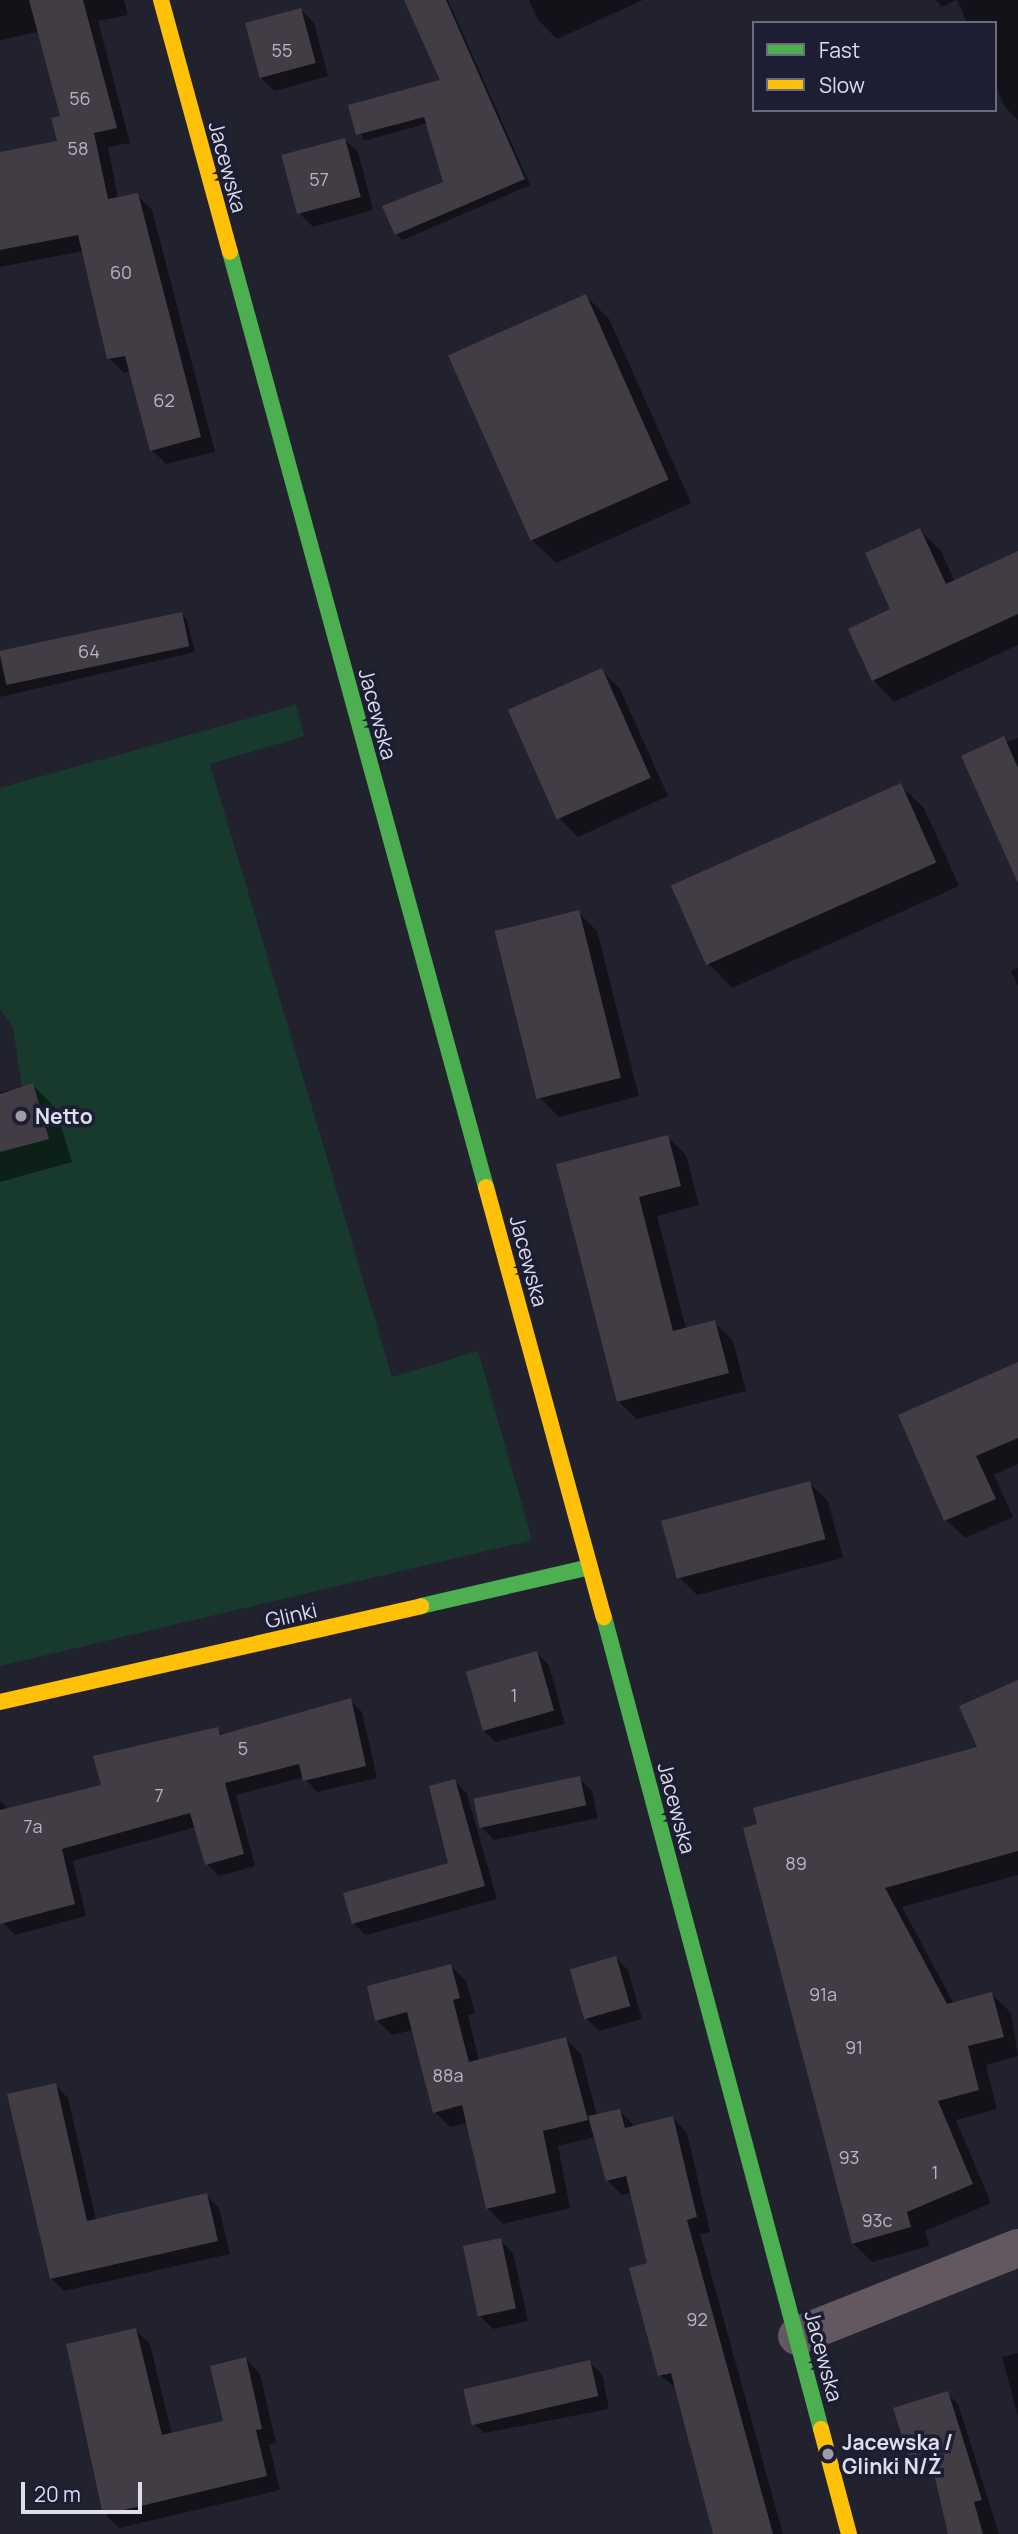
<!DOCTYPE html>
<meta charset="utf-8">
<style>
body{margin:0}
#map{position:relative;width:1018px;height:2534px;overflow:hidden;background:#22222e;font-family:Manrope,sans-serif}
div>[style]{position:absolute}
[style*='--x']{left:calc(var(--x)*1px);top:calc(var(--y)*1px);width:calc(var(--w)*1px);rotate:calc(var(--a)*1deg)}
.green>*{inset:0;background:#183a2d}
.shadow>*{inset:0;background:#0007}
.building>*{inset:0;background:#423c45;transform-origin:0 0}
.street>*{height:38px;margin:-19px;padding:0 19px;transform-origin:19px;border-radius:19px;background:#63585f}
.fast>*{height:16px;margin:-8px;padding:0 8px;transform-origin:8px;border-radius:8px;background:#4caf50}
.slow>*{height:16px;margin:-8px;padding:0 8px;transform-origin:8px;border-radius:8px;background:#ffc107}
.dots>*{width:19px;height:19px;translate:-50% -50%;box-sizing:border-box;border:4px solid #1d1e33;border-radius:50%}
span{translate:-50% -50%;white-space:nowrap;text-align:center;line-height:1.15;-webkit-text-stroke:7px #1d1e33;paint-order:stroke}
.number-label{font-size:18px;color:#b6b6c2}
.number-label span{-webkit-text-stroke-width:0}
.street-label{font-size:21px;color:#dddeec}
.poi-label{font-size:21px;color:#dddeec;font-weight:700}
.left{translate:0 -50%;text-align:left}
.legend{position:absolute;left:752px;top:21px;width:245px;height:91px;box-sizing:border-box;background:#1d1e33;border:2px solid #6a6b7d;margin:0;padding:9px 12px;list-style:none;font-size:21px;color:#dddeec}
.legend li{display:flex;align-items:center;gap:14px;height:35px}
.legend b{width:35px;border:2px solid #6a6b7d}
.scale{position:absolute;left:21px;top:2482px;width:121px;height:32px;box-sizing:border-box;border:4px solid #dddeec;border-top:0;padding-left:9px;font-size:21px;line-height:24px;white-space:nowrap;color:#dddeec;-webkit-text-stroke:5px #1d1e33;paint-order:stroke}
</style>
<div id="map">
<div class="green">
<i style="clip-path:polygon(296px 705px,304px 736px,210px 764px,392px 1377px,478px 1351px,532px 1540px,0 1666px,0 1152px,49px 1138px,33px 1084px,22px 1087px,13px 1027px,0 1009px,0 788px)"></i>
</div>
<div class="shadow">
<i style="clip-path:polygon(0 0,124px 0,128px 15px,98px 21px,130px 143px,108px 147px,118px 199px,137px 195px,152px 210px,215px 452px,166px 464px,152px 450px,131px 371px,124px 373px,109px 358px,83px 251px,0 267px,0 153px,59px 142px,63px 117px,38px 32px,0 40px)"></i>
<i style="clip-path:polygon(406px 0,448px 0,530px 185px,403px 240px,396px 234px,445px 184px,428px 123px,364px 141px,350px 106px,442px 81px)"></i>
<i style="clip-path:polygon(529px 0,643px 0,557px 39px,538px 20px)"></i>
<i style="clip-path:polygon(935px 0,956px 0,942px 7px)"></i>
<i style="clip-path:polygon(957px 0,1018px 0,1018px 120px,1005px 107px,995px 85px,995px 23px,967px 23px)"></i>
<i style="clip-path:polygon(301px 10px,314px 23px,328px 76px,274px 91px,261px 78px)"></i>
<i style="clip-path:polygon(345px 140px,358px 152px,373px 210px,313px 227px,300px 214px)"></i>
<i style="clip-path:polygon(586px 296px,609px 319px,691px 503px,556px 563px,532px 540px)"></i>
<i style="clip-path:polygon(920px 530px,941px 551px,955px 582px,1018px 553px,1018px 645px,894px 702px,873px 680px)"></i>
<i style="clip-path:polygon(181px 614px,187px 620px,195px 652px,0 697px,0 656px)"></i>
<i style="clip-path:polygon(601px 670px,620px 689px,668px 796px,578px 837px,559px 818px)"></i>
<i style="clip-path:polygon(1004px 738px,1007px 742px,1018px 738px,1018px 847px)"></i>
<i style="clip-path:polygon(900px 785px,924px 808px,959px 886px,732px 988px,709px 964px,674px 887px)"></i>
<i style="clip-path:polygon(578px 912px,597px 931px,639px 1096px,559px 1117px,540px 1098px)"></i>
<i style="clip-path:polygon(1018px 968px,1018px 986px,1011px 971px)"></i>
<i style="clip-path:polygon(33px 1085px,56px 1109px,72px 1162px,0 1182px,0 1092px)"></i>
<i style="clip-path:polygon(667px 1137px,686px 1155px,699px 1205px,657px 1216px,686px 1329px,714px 1322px,733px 1341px,746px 1391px,637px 1419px,618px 1401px,558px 1165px)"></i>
<i style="clip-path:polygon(1018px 1364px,1018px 1464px,994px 1475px,1013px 1517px,965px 1538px,946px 1520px)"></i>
<i style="clip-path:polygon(809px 1483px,828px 1501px,843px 1558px,697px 1595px,678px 1576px)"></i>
<i style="clip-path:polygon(536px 1653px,549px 1665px,565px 1724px,496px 1742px,483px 1730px)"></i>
<i style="clip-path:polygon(1018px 1682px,1018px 1875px,902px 1907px,954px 2004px,992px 1994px,1011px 2013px,1018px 2056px,986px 2065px,997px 2109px,956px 2120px,991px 2203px,925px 2231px,929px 2246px,872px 2262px,853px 2243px,745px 1829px,979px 1748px)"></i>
<i style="clip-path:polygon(350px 1700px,362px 1712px,377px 1778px,317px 1792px,304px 1777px,236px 1795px,255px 1866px,219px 1876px,207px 1864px,196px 1827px,73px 1861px,86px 1916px,15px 1935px,3px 1923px,0 1801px,10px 1810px,103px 1786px,217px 1729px,224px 1736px)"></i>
<i style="clip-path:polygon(579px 1778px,592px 1791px,598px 1818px,494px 1840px,481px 1827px)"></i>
<i style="clip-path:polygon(455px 1781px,467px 1794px,497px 1899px,366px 1935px,353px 1923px,450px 1865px)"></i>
<i style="clip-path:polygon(615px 1957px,628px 1970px,642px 2019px,599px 2031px,586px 2018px)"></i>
<i style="clip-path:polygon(451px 1966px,466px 1981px,475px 2013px,468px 2015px,479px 2061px,565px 2039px,581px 2054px,597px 2116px,620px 2111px,634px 2126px,673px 2118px,687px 2133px,710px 2232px,700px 2234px,783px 2534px,717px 2534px,677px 2389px,660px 2375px,649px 2265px,632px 2192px,622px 2195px,607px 2180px,596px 2137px,558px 2146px,570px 2208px,503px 2224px,487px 2208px,468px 2123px,450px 2127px,435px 2112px,413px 2030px,392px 2035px,377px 2020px)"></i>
<i style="clip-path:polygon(55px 2085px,68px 2098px,96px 2220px,206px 2195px,219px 2208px,230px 2254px,64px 2291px,51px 2278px)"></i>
<i style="clip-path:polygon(500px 2240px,513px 2253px,528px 2321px,493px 2329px,480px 2316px)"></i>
<i style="clip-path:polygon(136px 2330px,150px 2344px,172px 2435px,225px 2422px,246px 2359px,260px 2374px,276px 2443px,269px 2444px,280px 2490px,119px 2528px,105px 2514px)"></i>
<i style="clip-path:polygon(1018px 2353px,1018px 2417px,1002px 2357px)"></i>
<i style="clip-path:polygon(589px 2362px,602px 2374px,609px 2409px,484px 2433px,471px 2421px)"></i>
<i style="clip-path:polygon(947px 2393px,958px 2404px,999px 2534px,950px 2534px,933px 2465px,922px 2468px,911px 2457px)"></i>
</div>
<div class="building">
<i style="clip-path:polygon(29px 0,83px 0,117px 128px,94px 133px,108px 199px,138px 193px,201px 437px,150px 451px,125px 356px,107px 359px,78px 235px,0 250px,0 152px,57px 141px,51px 118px,60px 116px)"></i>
<i style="clip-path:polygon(404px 0,446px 0,525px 179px,395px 235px,382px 206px,443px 182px,424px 117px,356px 135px,348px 105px,440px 80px)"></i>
<i style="left:301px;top:8px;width:57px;height:58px;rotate:75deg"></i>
<i style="left:345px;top:138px;width:61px;height:66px;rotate:75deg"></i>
<i style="left:586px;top:294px;width:203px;height:151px;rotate:66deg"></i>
<i style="clip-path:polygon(920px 528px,946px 584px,1018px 551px,1018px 614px,872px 681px,848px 629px,890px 609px,865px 553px)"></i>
<i style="left:182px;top:612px;width:35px;height:187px;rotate:78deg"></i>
<i style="left:602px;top:668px;width:120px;height:103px;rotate:66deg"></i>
<i style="clip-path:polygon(1004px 736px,1018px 768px,1018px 883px,961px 756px)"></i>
<i style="left:901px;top:783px;width:87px;height:252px;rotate:66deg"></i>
<i style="left:579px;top:910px;width:173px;height:87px;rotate:76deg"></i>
<i style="clip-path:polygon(33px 1083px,49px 1139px,0 1152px,0 1094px)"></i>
<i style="clip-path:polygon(668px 1135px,681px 1186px,639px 1197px,673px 1331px,715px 1320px,729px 1373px,617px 1402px,556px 1164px)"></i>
<i style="clip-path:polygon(1018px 1362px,1018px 1438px,976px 1456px,996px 1499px,944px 1521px,898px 1415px)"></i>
<i style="left:810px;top:1481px;width:60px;height:154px;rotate:75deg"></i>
<i style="left:537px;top:1651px;width:62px;height:74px;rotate:74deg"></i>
<i style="clip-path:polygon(1018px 1680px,1018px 1851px,885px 1888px,947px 2004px,992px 1992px,1004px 2037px,968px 2046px,979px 2090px,938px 2101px,973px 2184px,907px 2212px,911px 2227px,852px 2244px,743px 1828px,757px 1824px,753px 1808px,977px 1747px,959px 1706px)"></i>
<i style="clip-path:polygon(351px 1698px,366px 1766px,303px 1781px,299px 1764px,225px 1783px,244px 1854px,205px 1865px,190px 1813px,62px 1849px,75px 1904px,0 1924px,0 1810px,101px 1785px,93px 1756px,218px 1727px,220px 1735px)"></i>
<i style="left:580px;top:1776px;width:30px;height:109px;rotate:78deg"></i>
<i style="clip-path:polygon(455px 1779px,485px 1886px,352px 1924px,343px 1893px,448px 1863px,429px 1786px)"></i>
<i style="left:616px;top:1956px;width:52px;height:48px;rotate:74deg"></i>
<i style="clip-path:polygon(451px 1964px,460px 1998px,453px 2000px,469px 2062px,566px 2037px,588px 2120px,543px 2131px,556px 2193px,486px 2209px,462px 2105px,433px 2113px,407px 2012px,375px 2021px,367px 1986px)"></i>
<i style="clip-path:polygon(56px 2083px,87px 2221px,207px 2193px,218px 2241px,50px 2279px,7px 2094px)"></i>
<i style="clip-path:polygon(620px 2109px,625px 2128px,673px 2116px,697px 2217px,687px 2220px,773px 2534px,713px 2534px,671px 2373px,658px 2376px,629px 2268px,647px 2263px,626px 2176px,606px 2181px,588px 2116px)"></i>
<i style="left:501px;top:2238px;width:72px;height:39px;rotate:78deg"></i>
<i style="clip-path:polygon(136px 2328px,162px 2435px,223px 2421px,210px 2366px,246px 2357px,262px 2429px,256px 2430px,267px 2476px,103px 2515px,66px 2344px)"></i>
<i style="left:590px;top:2360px;width:37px;height:130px;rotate:77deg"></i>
<i style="clip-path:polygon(948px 2391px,982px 2500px,974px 2502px,983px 2534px,948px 2534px,929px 2452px,909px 2458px,893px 2408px)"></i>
</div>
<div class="street">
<i style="--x:797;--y:2336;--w:238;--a:-21.7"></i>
</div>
<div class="fast">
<i style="--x:230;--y:252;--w:969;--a:74.69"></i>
<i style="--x:421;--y:1606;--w:173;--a:-13"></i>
<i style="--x:604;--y:1617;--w:840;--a:75.04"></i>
</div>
<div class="slow">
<i style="--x:161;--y:0;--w:261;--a:74.7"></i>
<i style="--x:486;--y:1187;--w:446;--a:74.7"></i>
<i style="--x:0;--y:1702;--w:432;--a:-12.8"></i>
<i style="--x:821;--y:2429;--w:109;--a:75.1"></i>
</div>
<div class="dots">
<i style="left:21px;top:1116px;background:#9c9caa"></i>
<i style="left:828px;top:2454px;background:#9c9caa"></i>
</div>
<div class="number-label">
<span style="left:282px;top:50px">55</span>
<span style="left:80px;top:98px">56</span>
<span style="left:78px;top:148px">58</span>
<span style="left:319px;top:179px">57</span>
<span style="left:121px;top:272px">60</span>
<span style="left:164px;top:400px">62</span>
<span style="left:89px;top:651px">64</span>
<span style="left:514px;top:1695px">1</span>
<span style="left:243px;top:1748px">5</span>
<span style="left:159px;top:1795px">7</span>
<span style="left:33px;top:1826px">7a</span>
<span style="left:796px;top:1863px">89</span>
<span style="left:823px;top:1994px">91a</span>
<span style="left:854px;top:2047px">91</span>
<span style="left:448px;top:2075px">88a</span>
<span style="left:849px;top:2157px">93</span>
<span style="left:935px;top:2172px">1</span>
<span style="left:877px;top:2220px">93c</span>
<span style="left:697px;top:2319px">92</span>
</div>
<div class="street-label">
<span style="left:228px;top:167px;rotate:75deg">Jacewska</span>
<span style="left:378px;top:714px;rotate:75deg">Jacewska</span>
<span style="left:529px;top:1261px;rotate:75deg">Jacewska</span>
<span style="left:291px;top:1615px;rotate:-13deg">Glinki</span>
<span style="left:677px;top:1808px;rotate:75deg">Jacewska</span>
<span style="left:824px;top:2356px;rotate:75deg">Jacewska</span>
</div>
<div class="poi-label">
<span class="left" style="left:35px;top:1116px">Netto</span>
<span class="left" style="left:842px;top:2454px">Jacewska /<br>Glinki N/Ż</span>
</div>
<ul class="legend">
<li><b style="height:9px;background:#4caf50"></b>Fast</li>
<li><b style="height:9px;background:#ffc107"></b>Slow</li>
</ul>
<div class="scale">20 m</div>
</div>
